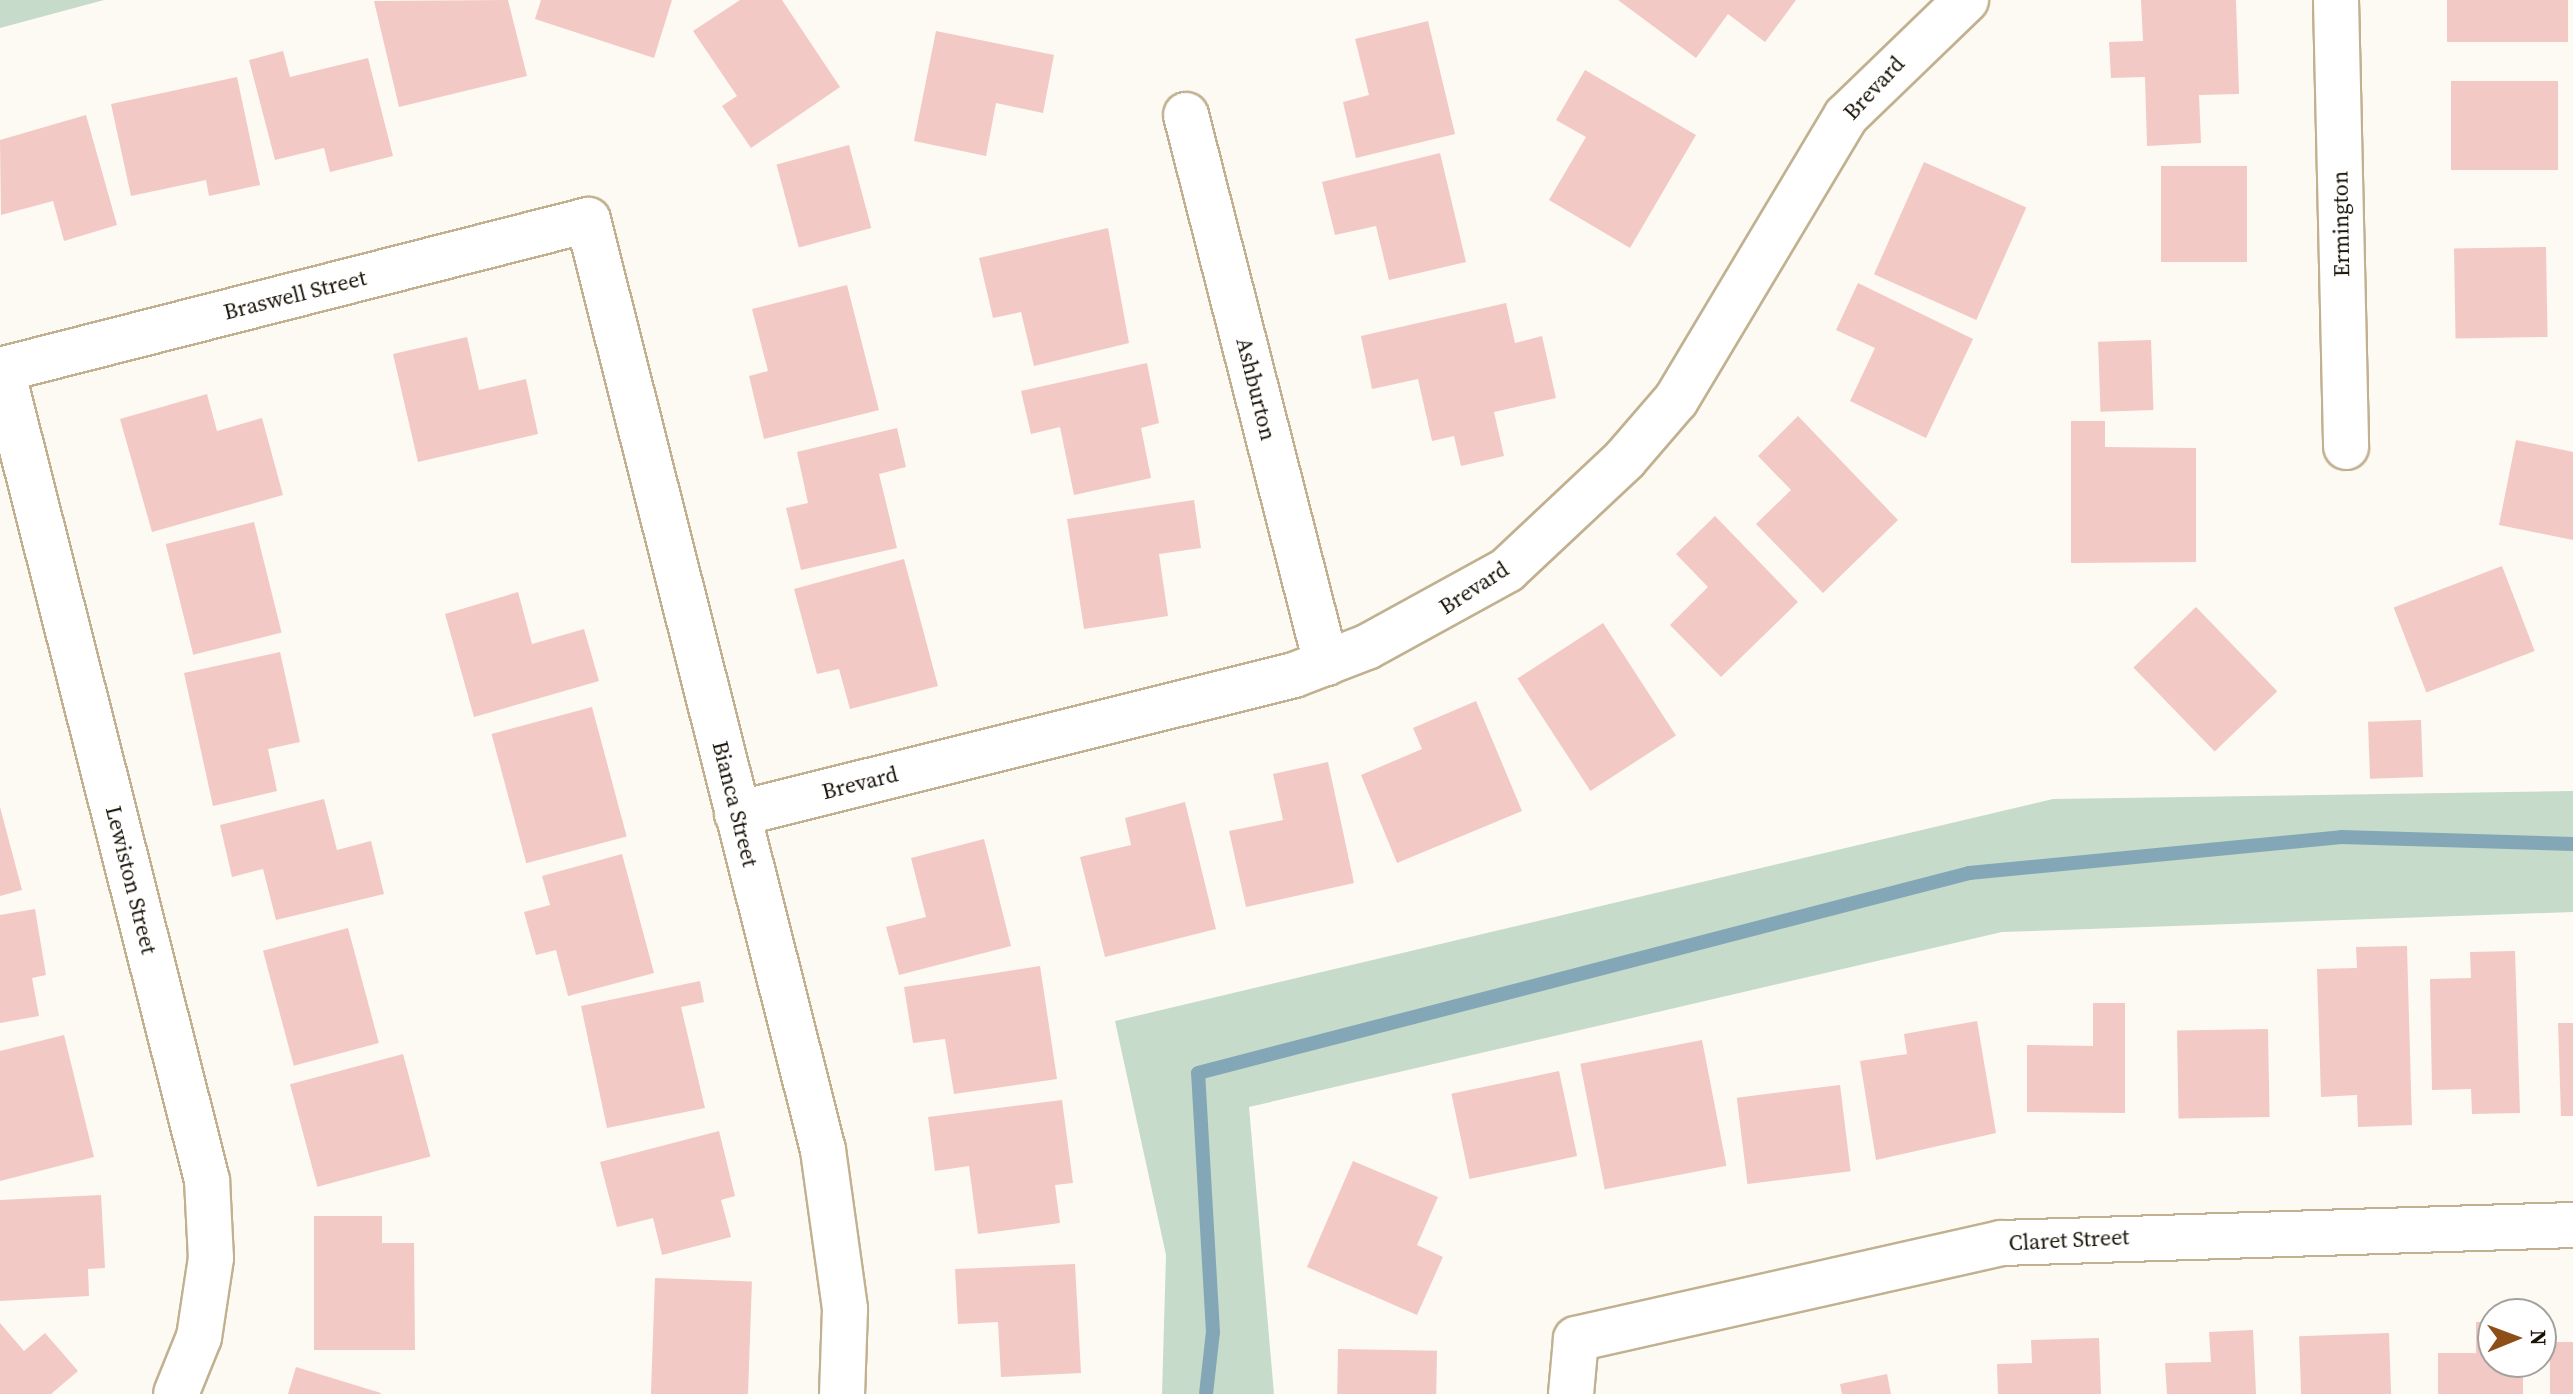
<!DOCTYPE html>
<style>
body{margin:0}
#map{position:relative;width:2573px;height:1394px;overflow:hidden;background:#fdfaf3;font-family:"Source Serif 4",serif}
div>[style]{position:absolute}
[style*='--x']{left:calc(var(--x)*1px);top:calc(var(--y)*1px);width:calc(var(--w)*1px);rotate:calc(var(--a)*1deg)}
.green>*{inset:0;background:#c6dbc9}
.stream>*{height:14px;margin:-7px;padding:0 7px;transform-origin:7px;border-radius:7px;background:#83a7b6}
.building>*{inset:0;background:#f2c9c5;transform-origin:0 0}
.roads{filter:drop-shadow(2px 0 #c1b190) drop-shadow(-2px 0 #c1b190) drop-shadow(0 2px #c1b190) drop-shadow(0 -2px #c1b190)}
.minor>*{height:44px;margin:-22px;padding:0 22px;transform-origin:22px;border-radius:22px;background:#fff}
span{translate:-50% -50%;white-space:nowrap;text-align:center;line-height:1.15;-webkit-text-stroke:6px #fff;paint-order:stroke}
.street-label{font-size:22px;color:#191307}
.north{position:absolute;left:2477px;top:1298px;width:80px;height:80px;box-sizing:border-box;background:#fff;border:2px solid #a3a19c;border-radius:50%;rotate:89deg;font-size:22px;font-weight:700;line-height:32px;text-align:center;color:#191307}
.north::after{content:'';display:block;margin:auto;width:28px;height:36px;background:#8e4e17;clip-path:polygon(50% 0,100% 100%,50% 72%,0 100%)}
</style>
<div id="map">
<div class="green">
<i style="clip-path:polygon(0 0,104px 0,0 28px)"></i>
<i style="clip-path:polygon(2573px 791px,2573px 912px,2002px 932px,1249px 1107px,1274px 1394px,1162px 1394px,1166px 1255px,1115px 1021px,2053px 799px)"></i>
</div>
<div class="stream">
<i style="--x:1206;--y:1394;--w:62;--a:-83.6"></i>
<i style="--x:1213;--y:1332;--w:259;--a:-93.3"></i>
<i style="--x:1198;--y:1073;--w:797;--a:-14.54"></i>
<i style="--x:1969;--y:873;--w:374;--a:-5.5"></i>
<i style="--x:2341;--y:837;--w:232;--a:1.7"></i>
</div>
<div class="building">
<i style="clip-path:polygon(508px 0,527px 76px,399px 107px,374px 1px)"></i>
<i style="clip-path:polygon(541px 0,672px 0,654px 58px,535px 19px)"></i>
<i style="clip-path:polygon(740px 0,782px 0,840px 87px,751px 148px,722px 106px,737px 96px,693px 31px)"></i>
<i style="clip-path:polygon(1618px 0,1796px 0,1765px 42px,1728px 14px,1696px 58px)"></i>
<i style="clip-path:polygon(2141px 0,2236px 0,2239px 94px,2199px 95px,2201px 143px,2147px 146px,2145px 77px,2111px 78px,2109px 42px,2143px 41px)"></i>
<i style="left:2447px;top:0;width:121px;height:42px"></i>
<i style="clip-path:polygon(1428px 21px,1455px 134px,1356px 158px,1343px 102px,1369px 95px,1355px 39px)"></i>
<i style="clip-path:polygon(936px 31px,1054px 55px,1043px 113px,996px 103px,986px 156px,914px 141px)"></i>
<i style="clip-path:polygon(283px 51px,290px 77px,368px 58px,393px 156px,330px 172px,324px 148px,275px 160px,249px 60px)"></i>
<i style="clip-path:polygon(1585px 70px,1696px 135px,1630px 248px,1549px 200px,1586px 137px,1556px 120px)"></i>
<i style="clip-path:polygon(237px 77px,260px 185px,209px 196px,206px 180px,131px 196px,111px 104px)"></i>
<i style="left:2451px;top:81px;width:107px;height:89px"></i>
<i style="clip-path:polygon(86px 115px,117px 225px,64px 241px,53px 201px,1px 215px,0 140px)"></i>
<i style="left:849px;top:145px;width:86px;height:75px;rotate:75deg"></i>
<i style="clip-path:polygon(1440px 153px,1466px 262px,1389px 280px,1376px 226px,1335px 235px,1322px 182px)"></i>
<i style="left:1924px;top:162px;width:112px;height:123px;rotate:24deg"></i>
<i style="left:2161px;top:166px;width:86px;height:96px"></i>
<i style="clip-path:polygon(1108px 228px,1129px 343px,1034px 366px,1021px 312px,993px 318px,979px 258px)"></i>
<i style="left:2546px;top:247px;width:90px;height:92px;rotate:89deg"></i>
<i style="clip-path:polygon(1858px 283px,1973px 339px,1926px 438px,1850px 401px,1875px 348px,1836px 330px)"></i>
<i style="clip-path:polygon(847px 285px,879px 410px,764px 439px,749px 376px,768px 371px,752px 309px)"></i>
<i style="clip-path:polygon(1506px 303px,1515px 343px,1542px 336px,1556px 398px,1494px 412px,1504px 456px,1461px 466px,1454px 436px,1432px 441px,1418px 379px,1372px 389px,1361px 336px)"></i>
<i style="clip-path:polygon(467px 337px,479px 390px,526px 379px,538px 434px,418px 462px,393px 354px)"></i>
<i style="left:2151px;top:340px;width:70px;height:53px;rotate:88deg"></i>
<i style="clip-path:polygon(1147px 363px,1159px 423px,1141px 428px,1151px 478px,1074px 495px,1060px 427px,1031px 434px,1021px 391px)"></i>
<i style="clip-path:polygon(207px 394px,217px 431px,262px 418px,283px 495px,152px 532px,120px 419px)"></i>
<i style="clip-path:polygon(1798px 416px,1898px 520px,1823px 593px,1756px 524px,1791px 490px,1758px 456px)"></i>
<i style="clip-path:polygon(2071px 421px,2105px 421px,2105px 447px,2196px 448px,2196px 562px,2071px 563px)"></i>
<i style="clip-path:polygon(897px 428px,906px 467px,879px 474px,897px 548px,801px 570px,786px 508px,808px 503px,797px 452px)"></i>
<i style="clip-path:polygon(2516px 440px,2573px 452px,2573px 540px,2499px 525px)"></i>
<i style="clip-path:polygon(1194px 500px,1201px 548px,1159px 554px,1168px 616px,1084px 629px,1067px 519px)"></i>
<i style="clip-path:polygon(1715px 516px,1798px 602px,1721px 677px,1670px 625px,1708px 587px,1676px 554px)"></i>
<i style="left:254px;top:522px;width:114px;height:91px;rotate:76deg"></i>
<i style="clip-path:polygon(904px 559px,938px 686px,850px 709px,839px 669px,817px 674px,794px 589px)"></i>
<i style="left:2502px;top:566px;width:91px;height:116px;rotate:69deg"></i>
<i style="clip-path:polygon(518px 592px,532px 644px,584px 629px,599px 681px,474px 717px,445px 614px)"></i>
<i style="left:2196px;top:607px;width:117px;height:87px;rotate:46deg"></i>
<i style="left:1603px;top:623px;width:134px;height:102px;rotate:57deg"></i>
<i style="clip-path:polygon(280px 652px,300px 742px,268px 749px,277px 791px,213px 806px,184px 673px)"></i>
<i style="clip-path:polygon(1476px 701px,1522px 811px,1397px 863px,1361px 775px,1422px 749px,1413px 728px)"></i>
<i style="left:592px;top:707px;width:134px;height:104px;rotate:75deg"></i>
<i style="left:2421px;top:720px;width:57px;height:53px;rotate:88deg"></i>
<i style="clip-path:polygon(1328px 762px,1354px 883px,1246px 907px,1229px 831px,1283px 820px,1273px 774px)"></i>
<i style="clip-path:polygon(324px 799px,337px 850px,371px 841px,384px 894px,276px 920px,263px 869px,232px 877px,220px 825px)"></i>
<i style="clip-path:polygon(1185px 802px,1216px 929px,1105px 957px,1080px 857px,1131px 845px,1125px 818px)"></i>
<i style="clip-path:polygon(0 807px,22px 890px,0 896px)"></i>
<i style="clip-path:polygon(984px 839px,1011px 946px,899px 975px,886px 927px,926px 917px,911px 858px)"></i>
<i style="clip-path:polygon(622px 854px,654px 973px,568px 996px,556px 950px,536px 955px,524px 912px,550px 905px,542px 876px)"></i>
<i style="clip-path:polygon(35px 909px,46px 975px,32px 978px,39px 1016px,0 1023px,0 915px)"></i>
<i style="left:348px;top:928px;width:119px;height:88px;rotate:75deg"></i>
<i style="clip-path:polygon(2407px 946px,2412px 1125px,2358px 1127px,2357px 1095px,2321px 1097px,2317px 969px,2357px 968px,2356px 947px)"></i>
<i style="clip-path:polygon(2515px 951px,2520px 1113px,2472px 1114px,2471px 1089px,2432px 1090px,2430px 979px,2471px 978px,2470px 952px)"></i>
<i style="clip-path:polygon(1040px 966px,1057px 1079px,954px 1094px,945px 1039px,913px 1043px,904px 987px)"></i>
<i style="clip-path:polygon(700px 981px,704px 1002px,681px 1007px,705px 1108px,607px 1128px,581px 1006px)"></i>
<i style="clip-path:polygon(2093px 1003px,2125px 1003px,2125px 1113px,2027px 1112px,2027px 1045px,2093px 1046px)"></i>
<i style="clip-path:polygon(1977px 1021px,1996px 1133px,1876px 1160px,1860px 1061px,1907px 1054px,1904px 1034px)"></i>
<i style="clip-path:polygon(2558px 1023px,2573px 1023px,2573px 1116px,2561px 1116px)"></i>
<i style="left:2268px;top:1029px;width:88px;height:91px;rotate:89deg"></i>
<i style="clip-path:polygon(64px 1035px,94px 1157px,0 1181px,0 1051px)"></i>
<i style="left:1702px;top:1040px;width:128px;height:124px;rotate:79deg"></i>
<i style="left:403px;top:1054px;width:106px;height:117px;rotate:75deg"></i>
<i style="left:1559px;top:1071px;width:87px;height:110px;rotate:78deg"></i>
<i style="left:1840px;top:1085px;width:87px;height:104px;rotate:83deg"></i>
<i style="clip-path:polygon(1062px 1100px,1073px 1183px,1055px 1185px,1060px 1223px,978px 1234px,969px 1166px,935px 1171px,928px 1117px)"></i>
<i style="clip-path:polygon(719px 1131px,735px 1196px,721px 1200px,731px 1237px,662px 1255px,653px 1218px,617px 1227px,600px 1162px)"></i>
<i style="clip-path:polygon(1353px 1161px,1438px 1197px,1417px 1245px,1443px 1257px,1417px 1315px,1307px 1267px)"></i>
<i style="clip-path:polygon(101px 1195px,105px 1268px,88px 1269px,89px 1296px,0 1301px,0 1200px)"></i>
<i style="clip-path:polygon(314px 1216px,382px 1216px,382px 1243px,414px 1243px,415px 1350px,314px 1350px)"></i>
<i style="clip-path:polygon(1075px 1264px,1081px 1373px,1001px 1377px,998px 1322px,958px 1324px,955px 1269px)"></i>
<i style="left:655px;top:1278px;width:97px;height:116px;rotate:2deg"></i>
<i style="clip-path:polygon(2476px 1322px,2493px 1322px,2493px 1362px,2523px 1362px,2523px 1394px,2438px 1394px,2438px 1353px,2476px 1353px)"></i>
<i style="clip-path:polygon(0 1323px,24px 1351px,45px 1333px,78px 1371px,51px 1394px,0 1394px)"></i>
<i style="clip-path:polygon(2253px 1330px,2256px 1394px,2167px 1394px,2165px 1363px,2211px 1362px,2209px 1332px)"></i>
<i style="left:2389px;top:1333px;width:61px;height:90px;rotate:88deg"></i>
<i style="clip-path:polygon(2099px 1338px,2101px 1394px,1998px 1394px,1997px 1364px,2032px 1363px,2031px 1340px)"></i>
<i style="left:2573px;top:1342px;width:52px;height:23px;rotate:90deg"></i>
<i style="left:1338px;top:1349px;width:99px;height:45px;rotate:1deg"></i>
<i style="clip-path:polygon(296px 1367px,381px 1393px,381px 1394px,288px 1394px)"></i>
<i style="clip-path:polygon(1887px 1374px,1891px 1394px,1842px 1394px,1840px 1384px)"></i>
</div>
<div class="roads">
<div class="minor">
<i style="--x:2336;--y:0;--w:447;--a:88.7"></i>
<i style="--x:1186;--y:115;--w:566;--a:75.67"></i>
<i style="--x:0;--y:370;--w:607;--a:-14.31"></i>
<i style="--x:588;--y:220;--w:959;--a:75.82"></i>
<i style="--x:823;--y:1150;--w:161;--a:82.1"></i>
<i style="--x:845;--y:1309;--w:85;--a:92"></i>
<i style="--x:2;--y:370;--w:836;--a:75.8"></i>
<i style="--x:207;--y:1180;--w:78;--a:87.1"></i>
<i style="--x:211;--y:1258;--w:80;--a:98.6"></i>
<i style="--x:199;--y:1337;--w:61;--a:112"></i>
<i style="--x:737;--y:814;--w:574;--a:-14.01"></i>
<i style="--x:1294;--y:675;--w:78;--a:-21"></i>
<i style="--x:1367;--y:647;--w:160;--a:-28.8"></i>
<i style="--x:1507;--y:570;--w:162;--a:-43.2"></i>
<i style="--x:1625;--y:459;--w:78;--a:-49.2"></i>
<i style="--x:1676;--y:400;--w:331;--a:-59.1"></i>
<i style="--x:1846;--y:116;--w:167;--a:-44"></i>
<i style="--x:1571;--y:1394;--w:55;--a:-84.8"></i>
<i style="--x:1576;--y:1339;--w:436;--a:-12.7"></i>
<i style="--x:2001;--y:1243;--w:572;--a:-1.8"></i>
</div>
</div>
<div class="street-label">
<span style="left:1874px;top:88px;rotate:-47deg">Brevard</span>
<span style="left:2341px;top:224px;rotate:-91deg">Ermington</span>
<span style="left:295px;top:295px;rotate:-14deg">Braswell Street</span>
<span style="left:1256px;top:389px;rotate:76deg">Ashburton</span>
<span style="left:1474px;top:588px;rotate:-33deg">Brevard</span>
<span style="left:860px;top:783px;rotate:-14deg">Brevard</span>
<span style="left:735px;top:804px;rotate:76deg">Bianca Street</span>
<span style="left:131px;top:880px;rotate:76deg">Lewiston Street</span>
<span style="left:2069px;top:1240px;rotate:-3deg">Claret Street</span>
</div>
<div class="north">N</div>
</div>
